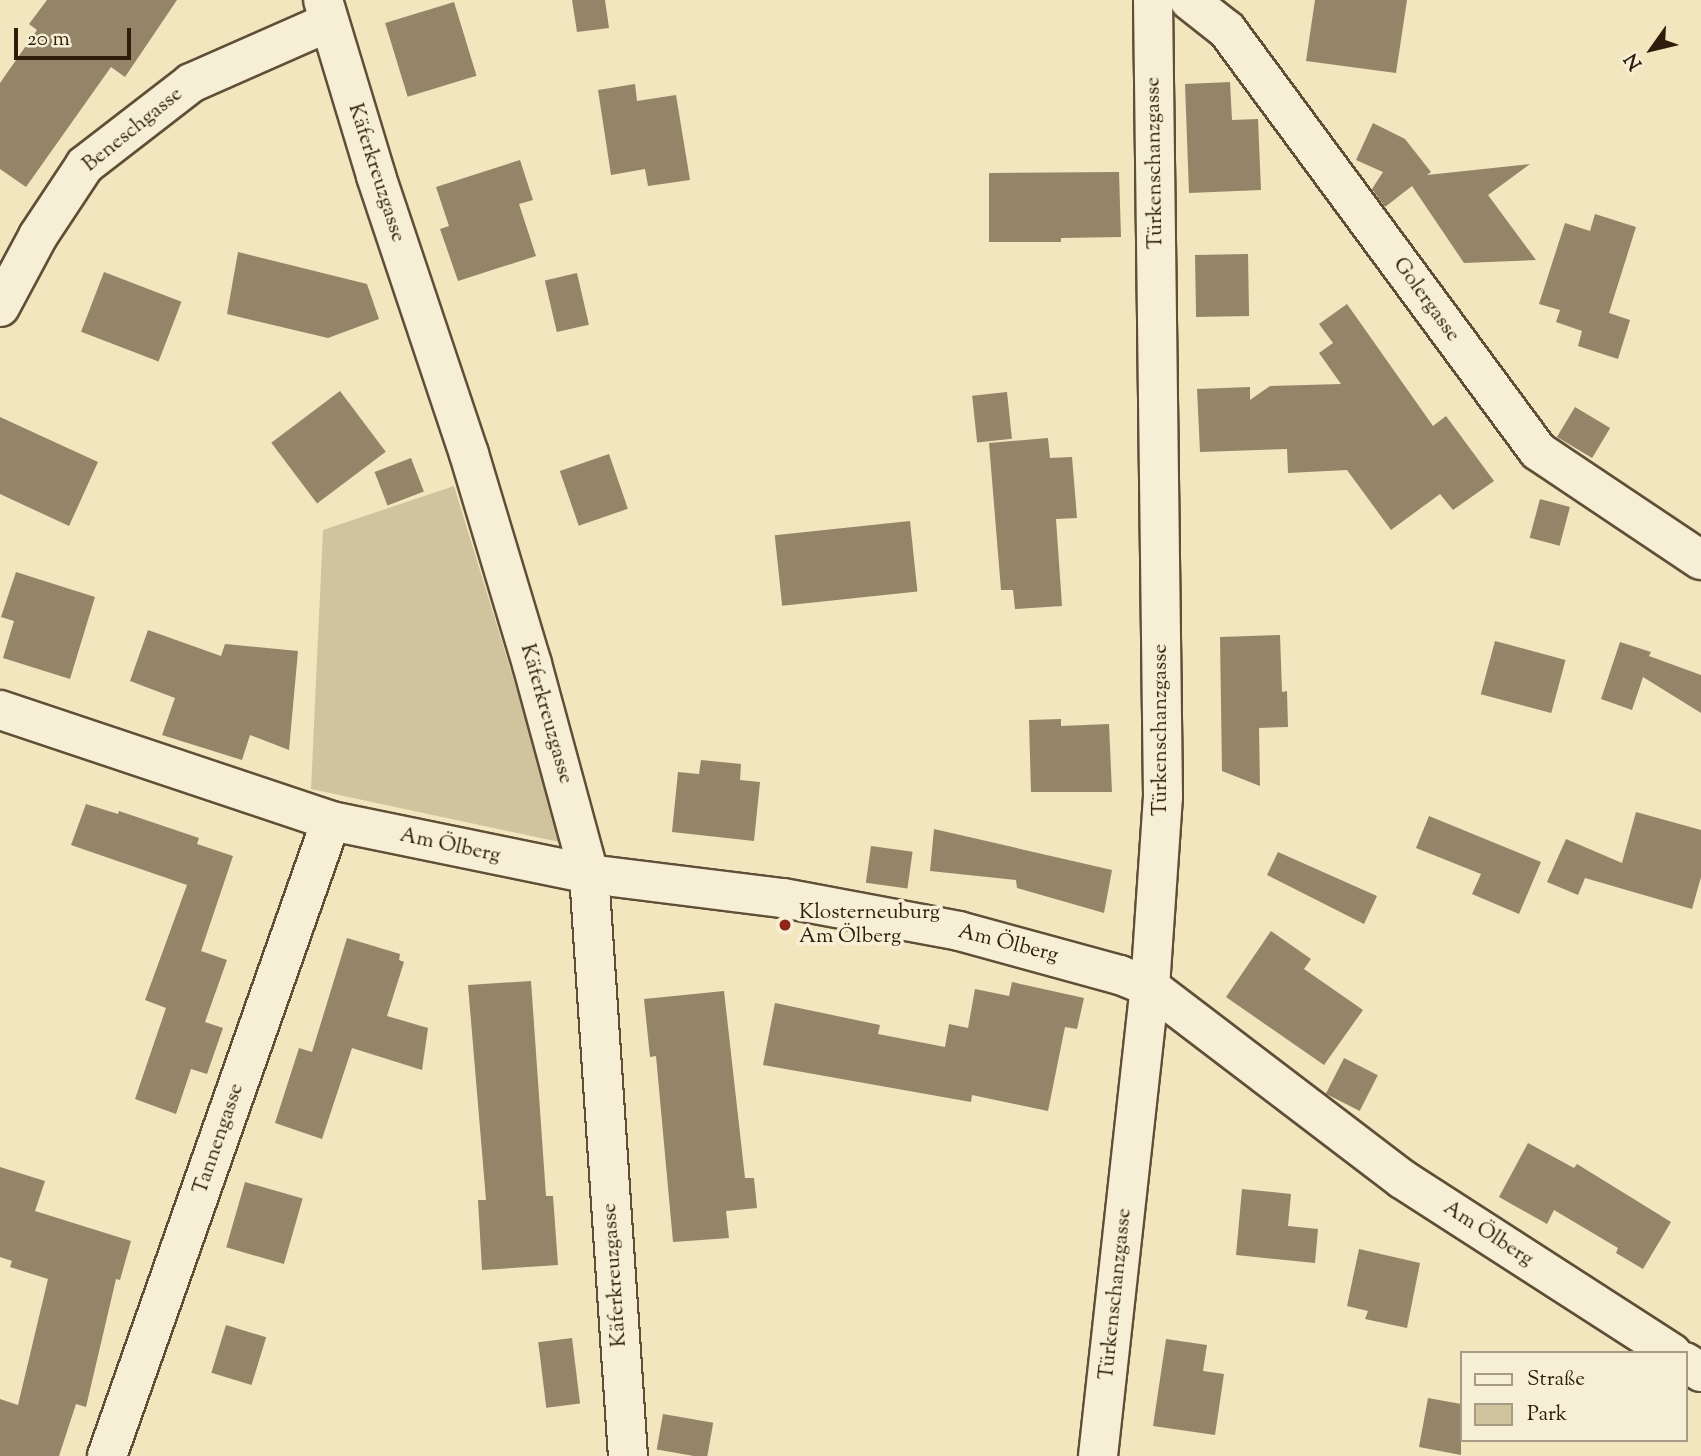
<!DOCTYPE html>
<meta charset="utf-8">
<style>
body{margin:0}
#map{position:relative;width:1701px;height:1456px;overflow:hidden;background:#f1e6be;font-family:"Sorts Mill Goudy",serif}
div>[style]{position:absolute}
[style*='--x']{left:calc(var(--x)*1px);top:calc(var(--y)*1px);width:calc(var(--w)*1px);rotate:calc(var(--a)*1deg)}
.green>*{inset:0;background:#d0c49f}
.building>*{inset:0;background:#948568;transform-origin:0 0}
.roads{filter:drop-shadow(2px 0 #604e37) drop-shadow(-2px 0 #604e37) drop-shadow(0 2px #604e37) drop-shadow(0 -2px #604e37)}
.minor>*{height:38px;margin:-19px;padding:0 19px;transform-origin:19px;border-radius:19px;background:#f6efd5}
.dots>*{width:19px;height:19px;translate:-50% -50%;box-sizing:border-box;border:4px solid #f6efd5;border-radius:50%}
span{translate:-50% -50%;white-space:nowrap;text-align:center;line-height:1.15;-webkit-text-stroke:7px #f6efd5;paint-order:stroke}
.street-label{font-size:21px;color:#2f1c0a}
.poi-label{font-size:21px;color:#2f1c0a}
.left{translate:0 -50%;text-align:left}
.legend{position:absolute;left:1460px;top:1351px;width:228px;height:91px;box-sizing:border-box;background:#f6efd5;border:2px solid #a69b84;margin:0;padding:9px 12px;list-style:none;font-size:21px;color:#2f1c0a}
.legend li{display:flex;align-items:center;gap:14px;height:35px}
.legend b{width:35px;border:2px solid #a69b84}
.north{position:absolute;left:1617px;top:14px;width:70px;height:70px;-webkit-text-stroke:5px #f6efd5;paint-order:stroke;rotate:236deg;font-size:19px;font-weight:700;line-height:28px;text-align:center;color:#2f1c0a}
.north::after{content:'';display:block;margin:auto;width:24px;height:32px;background:#2f1c0a;clip-path:polygon(50% 0,100% 100%,50% 72%,0 100%)}
.scale{position:absolute;left:14px;top:28px;width:117px;height:32px;box-sizing:border-box;border:4px solid #2f1c0a;border-top:0;padding-left:9px;font-size:21px;line-height:24px;white-space:nowrap;color:#2f1c0a;-webkit-text-stroke:5px #f6efd5;paint-order:stroke}
</style>
<div id="map">
<div class="green">
<i style="clip-path:polygon(454px 486px,564px 843px,311px 789px,323px 530px)"></i>
</div>
<div class="building">
<i style="clip-path:polygon(47px 0,177px 0,125px 77px,111px 67px,26px 187px,0 169px,0 83px,37px 30px,29px 24px)"></i>
<i style="clip-path:polygon(572px 0,605px 0,609px 28px,577px 32px)"></i>
<i style="clip-path:polygon(1315px 0,1407px 0,1396px 73px,1306px 61px)"></i>
<i style="left:454px;top:2px;width:77px;height:72px;rotate:73deg"></i>
<i style="clip-path:polygon(1230px 82px,1232px 120px,1258px 119px,1261px 190px,1189px 193px,1185px 84px)"></i>
<i style="clip-path:polygon(635px 84px,637px 101px,676px 95px,690px 180px,648px 186px,645px 169px,611px 175px,598px 90px)"></i>
<i style="clip-path:polygon(1373px 123px,1405px 139px,1431px 172px,1427px 175px,1530px 164px,1488px 195px,1536px 260px,1464px 263px,1412px 186px,1385px 207px,1372px 189px,1383px 172px,1356px 160px)"></i>
<i style="clip-path:polygon(520px 160px,533px 200px,519px 204px,536px 256px,458px 281px,440px 229px,449px 226px,436px 187px)"></i>
<i style="clip-path:polygon(1119px 172px,1121px 237px,1061px 238px,1061px 242px,989px 242px,989px 173px)"></i>
<i style="clip-path:polygon(1595px 214px,1636px 227px,1609px 313px,1630px 320px,1618px 359px,1578px 346px,1582px 331px,1556px 322px,1560px 310px,1539px 304px,1565px 223px,1590px 231px)"></i>
<i style="clip-path:polygon(238px 252px,367px 284px,379px 319px,328px 338px,227px 314px)"></i>
<i style="left:1248px;top:254px;width:62px;height:53px;rotate:89deg"></i>
<i style="left:104px;top:272px;width:83px;height:64px;rotate:21deg"></i>
<i style="left:577px;top:273px;width:53px;height:33px;rotate:77deg"></i>
<i style="clip-path:polygon(1347px 304px,1433px 426px,1446px 416px,1494px 481px,1453px 510px,1440px 494px,1391px 530px,1347px 470px,1288px 473px,1287px 449px,1200px 452px,1197px 389px,1250px 387px,1250px 400px,1270px 386px,1341px 384px,1319px 353px,1333px 343px,1319px 324px)"></i>
<i style="left:340px;top:391px;width:76px;height:86px;rotate:53deg"></i>
<i style="left:1007px;top:392px;width:47px;height:35px;rotate:84deg"></i>
<i style="left:1575px;top:407px;width:41px;height:35px;rotate:31deg"></i>
<i style="clip-path:polygon(0 417px,98px 462px,69px 526px,0 494px)"></i>
<i style="clip-path:polygon(1048px 438px,1050px 458px,1072px 457px,1077px 518px,1056px 519px,1062px 606px,1015px 609px,1013px 590px,1001px 590px,989px 443px)"></i>
<i style="left:609px;top:454px;width:58px;height:52px;rotate:71deg"></i>
<i style="left:411px;top:458px;width:36px;height:39px;rotate:69deg"></i>
<i style="left:1540px;top:499px;width:31px;height:40px;rotate:15deg"></i>
<i style="left:910px;top:521px;width:71px;height:136px;rotate:84deg"></i>
<i style="clip-path:polygon(16px 572px,95px 597px,70px 679px,3px 658px,14px 621px,1px 617px)"></i>
<i style="clip-path:polygon(148px 630px,221px 656px,225px 644px,298px 651px,289px 750px,250px 735px,242px 760px,162px 735px,175px 698px,130px 681px)"></i>
<i style="clip-path:polygon(1280px 635px,1282px 692px,1287px 691px,1288px 727px,1259px 728px,1260px 786px,1222px 771px,1220px 637px)"></i>
<i style="left:1495px;top:641px;width:73px;height:55px;rotate:15deg"></i>
<i style="clip-path:polygon(1620px 642px,1651px 652px,1649px 656px,1701px 675px,1701px 713px,1643px 677px,1632px 710px,1601px 699px)"></i>
<i style="clip-path:polygon(1061px 719px,1061px 726px,1109px 724px,1112px 792px,1031px 792px,1029px 720px)"></i>
<i style="clip-path:polygon(701px 760px,741px 764px,740px 780px,760px 782px,754px 841px,672px 832px,678px 772px,699px 774px)"></i>
<i style="clip-path:polygon(86px 804px,118px 814px,119px 811px,199px 838px,197px 844px,233px 856px,201px 951px,227px 960px,205px 1022px,223px 1028px,207px 1074px,191px 1069px,176px 1114px,135px 1099px,166px 1008px,145px 1000px,187px 885px,71px 845px)"></i>
<i style="clip-path:polygon(1636px 812px,1701px 830px,1701px 877px,1692px 909px,1585px 878px,1578px 895px,1547px 882px,1566px 839px,1622px 863px)"></i>
<i style="clip-path:polygon(1429px 816px,1541px 862px,1519px 914px,1472px 894px,1481px 874px,1416px 848px)"></i>
<i style="clip-path:polygon(934px 829px,1112px 870px,1104px 913px,1017px 888px,1016px 880px,930px 871px)"></i>
<i style="left:871px;top:846px;width:42px;height:37px;rotate:8deg"></i>
<i style="clip-path:polygon(1278px 852px,1377px 896px,1364px 924px,1267px 875px)"></i>
<i style="clip-path:polygon(1271px 931px,1311px 959px,1304px 969px,1363px 1010px,1324px 1065px,1226px 997px)"></i>
<i style="clip-path:polygon(347px 938px,400px 954px,399px 960px,404px 962px,387px 1016px,428px 1028px,422px 1070px,352px 1048px,322px 1139px,275px 1123px,299px 1048px,312px 1052px)"></i>
<i style="clip-path:polygon(531px 981px,546px 1196px,553px 1196px,558px 1265px,482px 1270px,478px 1200px,486px 1200px,468px 985px)"></i>
<i style="clip-path:polygon(1012px 982px,1084px 998px,1077px 1029px,1065px 1027px,1048px 1111px,972px 1095px,971px 1102px,763px 1065px,775px 1003px,880px 1025px,878px 1034px,945px 1047px,949px 1024px,968px 1028px,975px 989px,1009px 996px)"></i>
<i style="clip-path:polygon(724px 991px,745px 1178px,754px 1178px,757px 1208px,726px 1211px,729px 1238px,673px 1242px,656px 1056px,650px 1057px,644px 999px)"></i>
<i style="left:1344px;top:1058px;width:38px;height:40px;rotate:27deg"></i>
<i style="clip-path:polygon(1528px 1143px,1574px 1168px,1577px 1164px,1671px 1222px,1643px 1269px,1616px 1253px,1618px 1248px,1554px 1210px,1547px 1224px,1499px 1197px)"></i>
<i style="clip-path:polygon(0 1167px,45px 1181px,35px 1211px,131px 1241px,120px 1280px,116px 1279px,86px 1407px,76px 1404px,59px 1456px,0 1456px,0 1399px,18px 1405px,48px 1279px,10px 1267px,12px 1261px,0 1257px)"></i>
<i style="left:245px;top:1182px;width:60px;height:68px;rotate:16deg"></i>
<i style="clip-path:polygon(1242px 1189px,1291px 1194px,1288px 1226px,1318px 1229px,1315px 1263px,1236px 1255px)"></i>
<i style="clip-path:polygon(1359px 1249px,1420px 1263px,1407px 1328px,1365px 1319px,1368px 1311px,1347px 1306px)"></i>
<i style="left:226px;top:1325px;width:42px;height:50px;rotate:17deg"></i>
<i style="left:572px;top:1338px;width:66px;height:34px;rotate:83deg"></i>
<i style="clip-path:polygon(1166px 1339px,1207px 1345px,1203px 1371px,1224px 1374px,1215px 1435px,1153px 1426px)"></i>
<i style="clip-path:polygon(1428px 1398px,1461px 1404px,1461px 1455px,1419px 1447px)"></i>
<i style="left:663px;top:1414px;width:51px;height:36px;rotate:10deg"></i>
</div>
<div class="roads">
<div class="minor">
<i style="--x:323;--y:0;--w:184;--a:73.2"></i>
<i style="--x:376;--y:176;--w:293;--a:71.5"></i>
<i style="--x:469;--y:454;--w:219;--a:73.3"></i>
<i style="--x:532;--y:664;--w:218;--a:74.8"></i>
<i style="--x:589;--y:874;--w:583;--a:86.17"></i>
<i style="--x:1189;--y:0;--w:48;--a:38.3"></i>
<i style="--x:1227;--y:30;--w:523;--a:53.55"></i>
<i style="--x:1538;--y:451;--w:196;--a:33.8"></i>
<i style="--x:0;--y:307;--w:81;--a:-61.8"></i>
<i style="--x:38;--y:236;--w:85;--a:-56.5"></i>
<i style="--x:85;--y:165;--w:134;--a:-37.7"></i>
<i style="--x:191;--y:83;--w:149;--a:-23.8"></i>
<i style="--x:0;--y:710;--w:349;--a:18.5"></i>
<i style="--x:331;--y:821;--w:263;--a:11.6"></i>
<i style="--x:589;--y:874;--w:195;--a:7.1"></i>
<i style="--x:783;--y:898;--w:179;--a:10.6"></i>
<i style="--x:959;--y:931;--w:167;--a:15.3"></i>
<i style="--x:1120;--y:975;--w:32;--a:22"></i>
<i style="--x:1150;--y:987;--w:317;--a:37.3"></i>
<i style="--x:1402;--y:1179;--w:321;--a:32.8"></i>
<i style="--x:1685;--y:1362;--w:19;--a:32"></i>
<i style="--x:107;--y:1456;--w:673;--a:-70.57"></i>
<i style="--x:1098;--y:1456;--w:472;--a:-83.7"></i>
<i style="--x:1150;--y:987;--w:191;--a:-86.1"></i>
<i style="--x:1163;--y:796;--w:796;--a:-90.72"></i>
</div>
</div>
<div class="dots">
<i style="left:785px;top:925px;background:#8f2418"></i>
</div>
<div class="street-label">
<span style="left:133px;top:130px;rotate:-39deg">Beneschgasse</span>
<span style="left:1155px;top:163px;rotate:-91deg">Türkenschanzgasse</span>
<span style="left:376px;top:173px;rotate:72deg">Käferkreuzgasse</span>
<span style="left:1426px;top:300px;rotate:54deg">Golergasse</span>
<span style="left:546px;top:714px;rotate:74deg">Käferkreuzgasse</span>
<span style="left:1161px;top:730px;rotate:-90deg">Türkenschanzgasse</span>
<span style="left:450px;top:846px;rotate:12deg">Am Ölberg</span>
<span style="left:1008px;top:944px;rotate:14deg">Am Ölberg</span>
<span style="left:219px;top:1139px;rotate:-71deg">Tannengasse</span>
<span style="left:1488px;top:1234px;rotate:33deg">Am Ölberg</span>
<span style="left:615px;top:1275px;rotate:-94deg">Käferkreuzgasse</span>
<span style="left:1116px;top:1294px;rotate:-84deg">Türkenschanzgasse</span>
</div>
<div class="poi-label">
<span class="left" style="left:799px;top:925px">Klosterneuburg<br>Am Ölberg</span>
</div>
<ul class="legend">
<li><b style="height:9px;background:#f6efd5"></b>Straße</li>
<li><b style="height:19px;background:#d0c49f"></b>Park</li>
</ul>
<div class="north">N</div>
<div class="scale">20 m</div>
</div>
